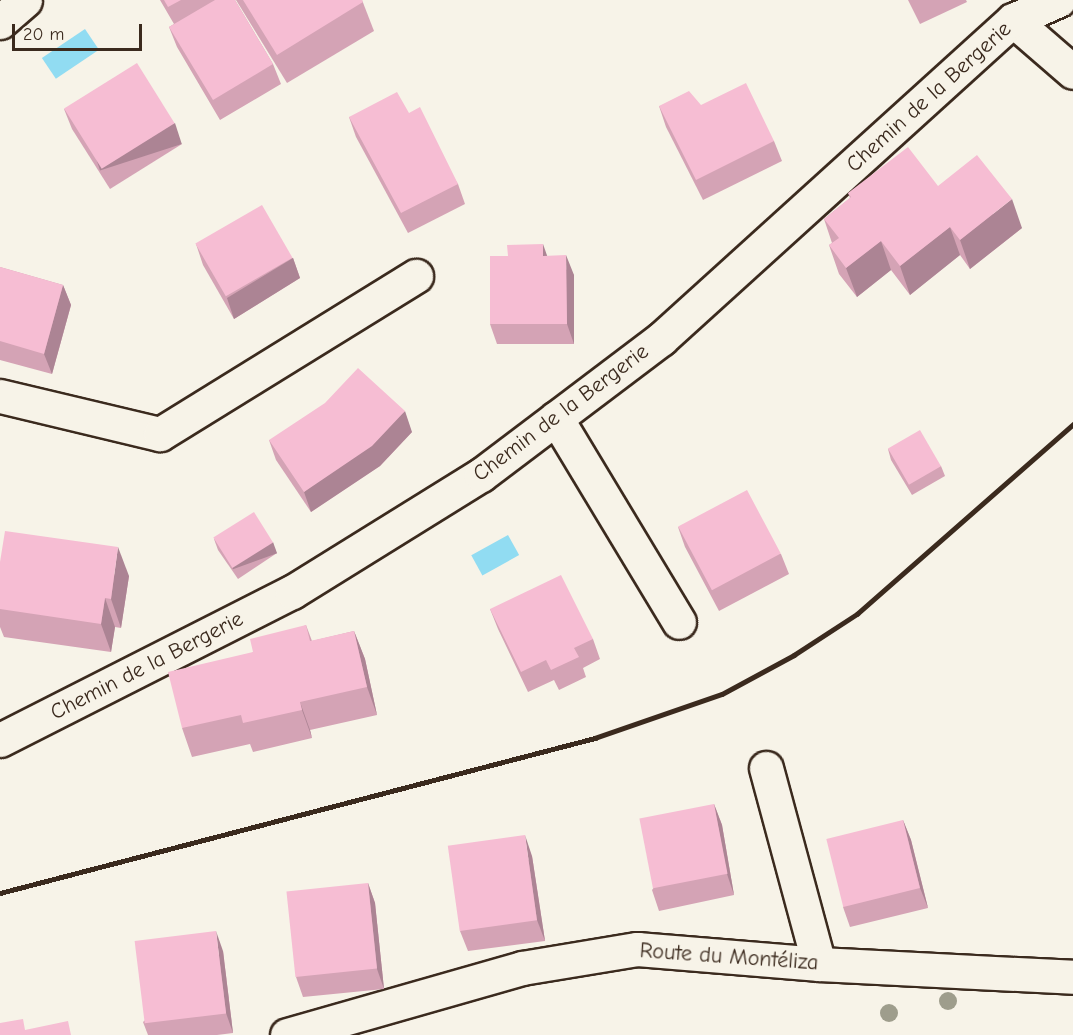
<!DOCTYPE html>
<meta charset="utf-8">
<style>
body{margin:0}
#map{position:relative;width:1073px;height:1035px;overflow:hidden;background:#f7f3e8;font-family:"Comic Neue",sans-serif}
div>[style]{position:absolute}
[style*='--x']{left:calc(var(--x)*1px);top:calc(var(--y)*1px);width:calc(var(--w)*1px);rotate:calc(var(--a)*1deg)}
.water>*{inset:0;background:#91dcf2;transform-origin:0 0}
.roads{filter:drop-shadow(2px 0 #3b2a1e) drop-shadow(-2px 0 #3b2a1e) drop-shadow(0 2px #3b2a1e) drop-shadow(0 -2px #3b2a1e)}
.minor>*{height:33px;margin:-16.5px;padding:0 16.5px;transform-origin:16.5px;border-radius:16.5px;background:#f7f3e8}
.rail>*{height:4.5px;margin:-2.25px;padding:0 2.25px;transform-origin:2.25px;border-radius:2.25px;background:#3b2a1e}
.trees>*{width:18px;height:18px;margin:-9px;border-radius:50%;background:#9e9d8c}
.wall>*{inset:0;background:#d4a3b5}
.shaded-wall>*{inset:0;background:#ac8494;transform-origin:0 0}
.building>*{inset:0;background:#f6bdd3;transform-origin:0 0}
span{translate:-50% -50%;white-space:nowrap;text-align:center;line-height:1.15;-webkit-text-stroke:4.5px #f7f3e8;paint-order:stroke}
.street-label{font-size:22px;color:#3b2a1e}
.scale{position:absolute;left:12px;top:24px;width:130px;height:27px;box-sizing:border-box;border:3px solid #3b2a1e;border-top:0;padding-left:8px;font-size:18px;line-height:21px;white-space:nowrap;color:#3b2a1e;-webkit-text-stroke:4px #f7f3e8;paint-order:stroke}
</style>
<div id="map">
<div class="water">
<i style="left:85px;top:29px;width:25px;height:52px;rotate:56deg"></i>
<i style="left:508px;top:535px;width:23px;height:42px;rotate:61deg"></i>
</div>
<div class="roads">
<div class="minor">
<i style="--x:1013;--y:20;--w:79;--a:40.9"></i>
<i style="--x:0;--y:22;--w:33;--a:-41"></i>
<i style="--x:0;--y:396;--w:164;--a:13.4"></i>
<i style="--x:160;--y:434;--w:301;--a:-31.7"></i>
<i style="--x:556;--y:418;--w:238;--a:58.9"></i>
<i style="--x:0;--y:740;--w:327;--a:-26.9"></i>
<i style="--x:292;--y:592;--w:222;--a:-31.8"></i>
<i style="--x:481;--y:475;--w:226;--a:-37.1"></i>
<i style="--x:661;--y:339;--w:475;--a:-42.2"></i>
<i style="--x:1013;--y:20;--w:50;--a:-23.5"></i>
<i style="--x:766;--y:768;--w:203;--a:74.9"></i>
<i style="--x:287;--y:1035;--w:244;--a:-15.9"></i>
<i style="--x:522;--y:968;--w:117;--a:-9.4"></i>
<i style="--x:637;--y:949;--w:183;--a:4.7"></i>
<i style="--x:819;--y:964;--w:254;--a:2.9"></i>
</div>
</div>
<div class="rail">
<i style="--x:0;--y:893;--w:615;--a:-14.6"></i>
<i style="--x:595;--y:738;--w:134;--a:-19.1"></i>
<i style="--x:722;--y:694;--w:82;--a:-28.4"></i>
<i style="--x:794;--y:655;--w:75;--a:-33.1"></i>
<i style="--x:857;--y:614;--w:288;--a:-41.3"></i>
</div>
<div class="trees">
<i style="left:948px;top:1001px"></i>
<i style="left:889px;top:1013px"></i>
</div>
<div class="wall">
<i style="clip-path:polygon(160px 0,235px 0,273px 64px,281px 84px,220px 120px,177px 47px,169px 27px,174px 24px)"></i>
<i style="clip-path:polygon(236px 0,362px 0,374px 31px,287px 83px)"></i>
<i style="clip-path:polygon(908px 0,966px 0,967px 2px,920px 24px)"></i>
<i style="clip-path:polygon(701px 105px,774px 141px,782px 161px,703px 200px,666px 127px,659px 106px)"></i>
<i style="clip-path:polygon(64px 109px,182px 144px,110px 189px,72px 129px)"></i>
<i style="clip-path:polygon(409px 113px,458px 184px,465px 204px,408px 233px,356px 137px,349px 117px)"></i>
<i style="clip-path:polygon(938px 186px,1022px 228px,970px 269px,960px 255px,910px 295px,891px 270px,857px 297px,839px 274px,829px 245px,832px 243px,824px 219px,850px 198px,848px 193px)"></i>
<i style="clip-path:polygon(196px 244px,293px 258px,300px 278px,234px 319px,203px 265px)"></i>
<i style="clip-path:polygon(547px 256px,574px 275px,574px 344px,497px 344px,490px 324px)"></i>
<i style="clip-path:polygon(0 267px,63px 285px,71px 305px,52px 374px,0 360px)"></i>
<i style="clip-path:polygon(412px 432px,380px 466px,311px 512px,276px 460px,269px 440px)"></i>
<i style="clip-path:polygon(888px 449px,941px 466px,945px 476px,912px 495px,891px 460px)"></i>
<i style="clip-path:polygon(678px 527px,781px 554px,789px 574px,719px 611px,685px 547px)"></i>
<i style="clip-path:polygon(214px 539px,277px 553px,238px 579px,218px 550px)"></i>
<i style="clip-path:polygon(0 562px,129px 576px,121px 628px,115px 627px,111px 652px,4px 637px,0 627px)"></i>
<i style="clip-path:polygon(490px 609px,593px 639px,600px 659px,583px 668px,586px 677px,559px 690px,554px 680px,528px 692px,498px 629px)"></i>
<i style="clip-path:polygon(306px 625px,312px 641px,354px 631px,365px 659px,377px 715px,310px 730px,312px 738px,253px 752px,250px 744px,192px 757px,182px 728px,253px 652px)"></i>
<i style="clip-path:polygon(714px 804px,722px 825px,734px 895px,659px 911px,652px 890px)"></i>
<i style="clip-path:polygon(903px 820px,911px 840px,928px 908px,850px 927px,843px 907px)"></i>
<i style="clip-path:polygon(532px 856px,545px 941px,468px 951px,460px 931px)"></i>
<i style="clip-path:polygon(368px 883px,375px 903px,384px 989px,303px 997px,296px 977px)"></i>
<i style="clip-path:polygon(223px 951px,233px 1033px,217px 1035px,148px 1035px,143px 1022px)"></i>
</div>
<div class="shaded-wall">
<i style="left:175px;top:123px;width:22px;height:86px;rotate:72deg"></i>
<i style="clip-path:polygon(1012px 199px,1022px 228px,970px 269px,960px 240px)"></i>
<i style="clip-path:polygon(950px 227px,960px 255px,910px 295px,900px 266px)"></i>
<i style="clip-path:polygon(881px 241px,891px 270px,857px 297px,846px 268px)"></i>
<i style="clip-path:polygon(543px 244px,550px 264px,543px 256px)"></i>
<i style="clip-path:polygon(566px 255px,574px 275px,574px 344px,567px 324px)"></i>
<i style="clip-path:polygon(293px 258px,300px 278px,234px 319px,227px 298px)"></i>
<i style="clip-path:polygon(63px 285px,71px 305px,52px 374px,44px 354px)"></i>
<i style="clip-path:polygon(405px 411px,412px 432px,380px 466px,311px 512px,304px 492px)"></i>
<i style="left:273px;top:542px;width:12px;height:47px;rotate:70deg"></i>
<i style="clip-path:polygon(118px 547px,129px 576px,121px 628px,111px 599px)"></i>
<i style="clip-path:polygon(105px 598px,115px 627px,111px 652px,101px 624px)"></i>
<i style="clip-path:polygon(354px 631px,365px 659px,377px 715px,367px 687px)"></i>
<i style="clip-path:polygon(300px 702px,310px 730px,312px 738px,302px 710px)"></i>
<i style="clip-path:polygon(714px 804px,722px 825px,734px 895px,727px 874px)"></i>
<i style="clip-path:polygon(903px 820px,911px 840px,928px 908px,920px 888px)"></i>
<i style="clip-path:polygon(525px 835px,532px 856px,545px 941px,537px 920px)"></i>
<i style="clip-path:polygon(368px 883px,375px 903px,384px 989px,377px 969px)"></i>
<i style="clip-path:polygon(216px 931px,223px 951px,233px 1033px,226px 1013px)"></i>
</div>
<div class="building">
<i style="clip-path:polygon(164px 0,181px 0,168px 7px)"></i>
<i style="clip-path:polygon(215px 0,235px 0,273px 64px,213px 100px,169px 27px)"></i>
<i style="clip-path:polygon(243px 0,362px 0,363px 2px,277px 55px)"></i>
<i style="left:137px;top:63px;width:71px;height:86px;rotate:58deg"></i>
<i style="clip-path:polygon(746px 83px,774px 141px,696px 180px,659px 106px,689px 91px,701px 105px)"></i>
<i style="clip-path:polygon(397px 92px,409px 113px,420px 107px,458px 184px,401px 213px,349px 117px)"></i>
<i style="clip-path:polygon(908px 147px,938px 186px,977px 155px,1012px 199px,960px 240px,950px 227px,900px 266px,881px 241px,846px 268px,829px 245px,839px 238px,824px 219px,851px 197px,848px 193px)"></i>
<i style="left:262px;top:205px;width:61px;height:77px;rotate:60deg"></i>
<i style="clip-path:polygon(543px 244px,543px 256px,566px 255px,567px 324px,490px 324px,490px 256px,508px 256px,507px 245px)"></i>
<i style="clip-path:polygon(0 267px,63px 285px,44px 354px,0 341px)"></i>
<i style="clip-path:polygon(358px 368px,405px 411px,372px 446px,304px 492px,269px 440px,325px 403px)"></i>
<i style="left:920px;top:430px;width:42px;height:37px;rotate:60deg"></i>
<i style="left:747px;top:490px;width:72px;height:78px;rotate:62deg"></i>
<i style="left:254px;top:512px;width:36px;height:48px;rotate:58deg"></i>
<i style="clip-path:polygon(5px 531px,118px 547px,111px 599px,105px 598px,101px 624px,0 609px,0 562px)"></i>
<i style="clip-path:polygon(561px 575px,593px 639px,574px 648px,579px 657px,551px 670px,546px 660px,521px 672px,490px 609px)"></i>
<i style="clip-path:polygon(306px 625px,310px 641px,354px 631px,367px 687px,300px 702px,302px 710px,243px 723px,241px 715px,182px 728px,168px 672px,253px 652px,250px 639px)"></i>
<i style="left:714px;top:804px;width:71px;height:76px;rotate:79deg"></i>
<i style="left:903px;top:820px;width:70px;height:79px;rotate:76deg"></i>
<i style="left:525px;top:835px;width:86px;height:78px;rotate:82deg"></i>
<i style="left:368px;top:883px;width:86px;height:82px;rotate:84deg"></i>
<i style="left:216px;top:931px;width:83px;height:82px;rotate:83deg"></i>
<i style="clip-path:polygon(23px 1019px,25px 1030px,68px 1021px,71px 1035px,0 1035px,0 1023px)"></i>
</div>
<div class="street-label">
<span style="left:929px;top:97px;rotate:-42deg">Chemin de la Bergerie</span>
<span style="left:561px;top:413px;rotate:-37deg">Chemin de la Bergerie</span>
<span style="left:147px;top:666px;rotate:-27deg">Chemin de la Bergerie</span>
<span style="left:729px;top:957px;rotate:4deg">Route du Montéliza</span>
</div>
<div class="scale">20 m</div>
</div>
